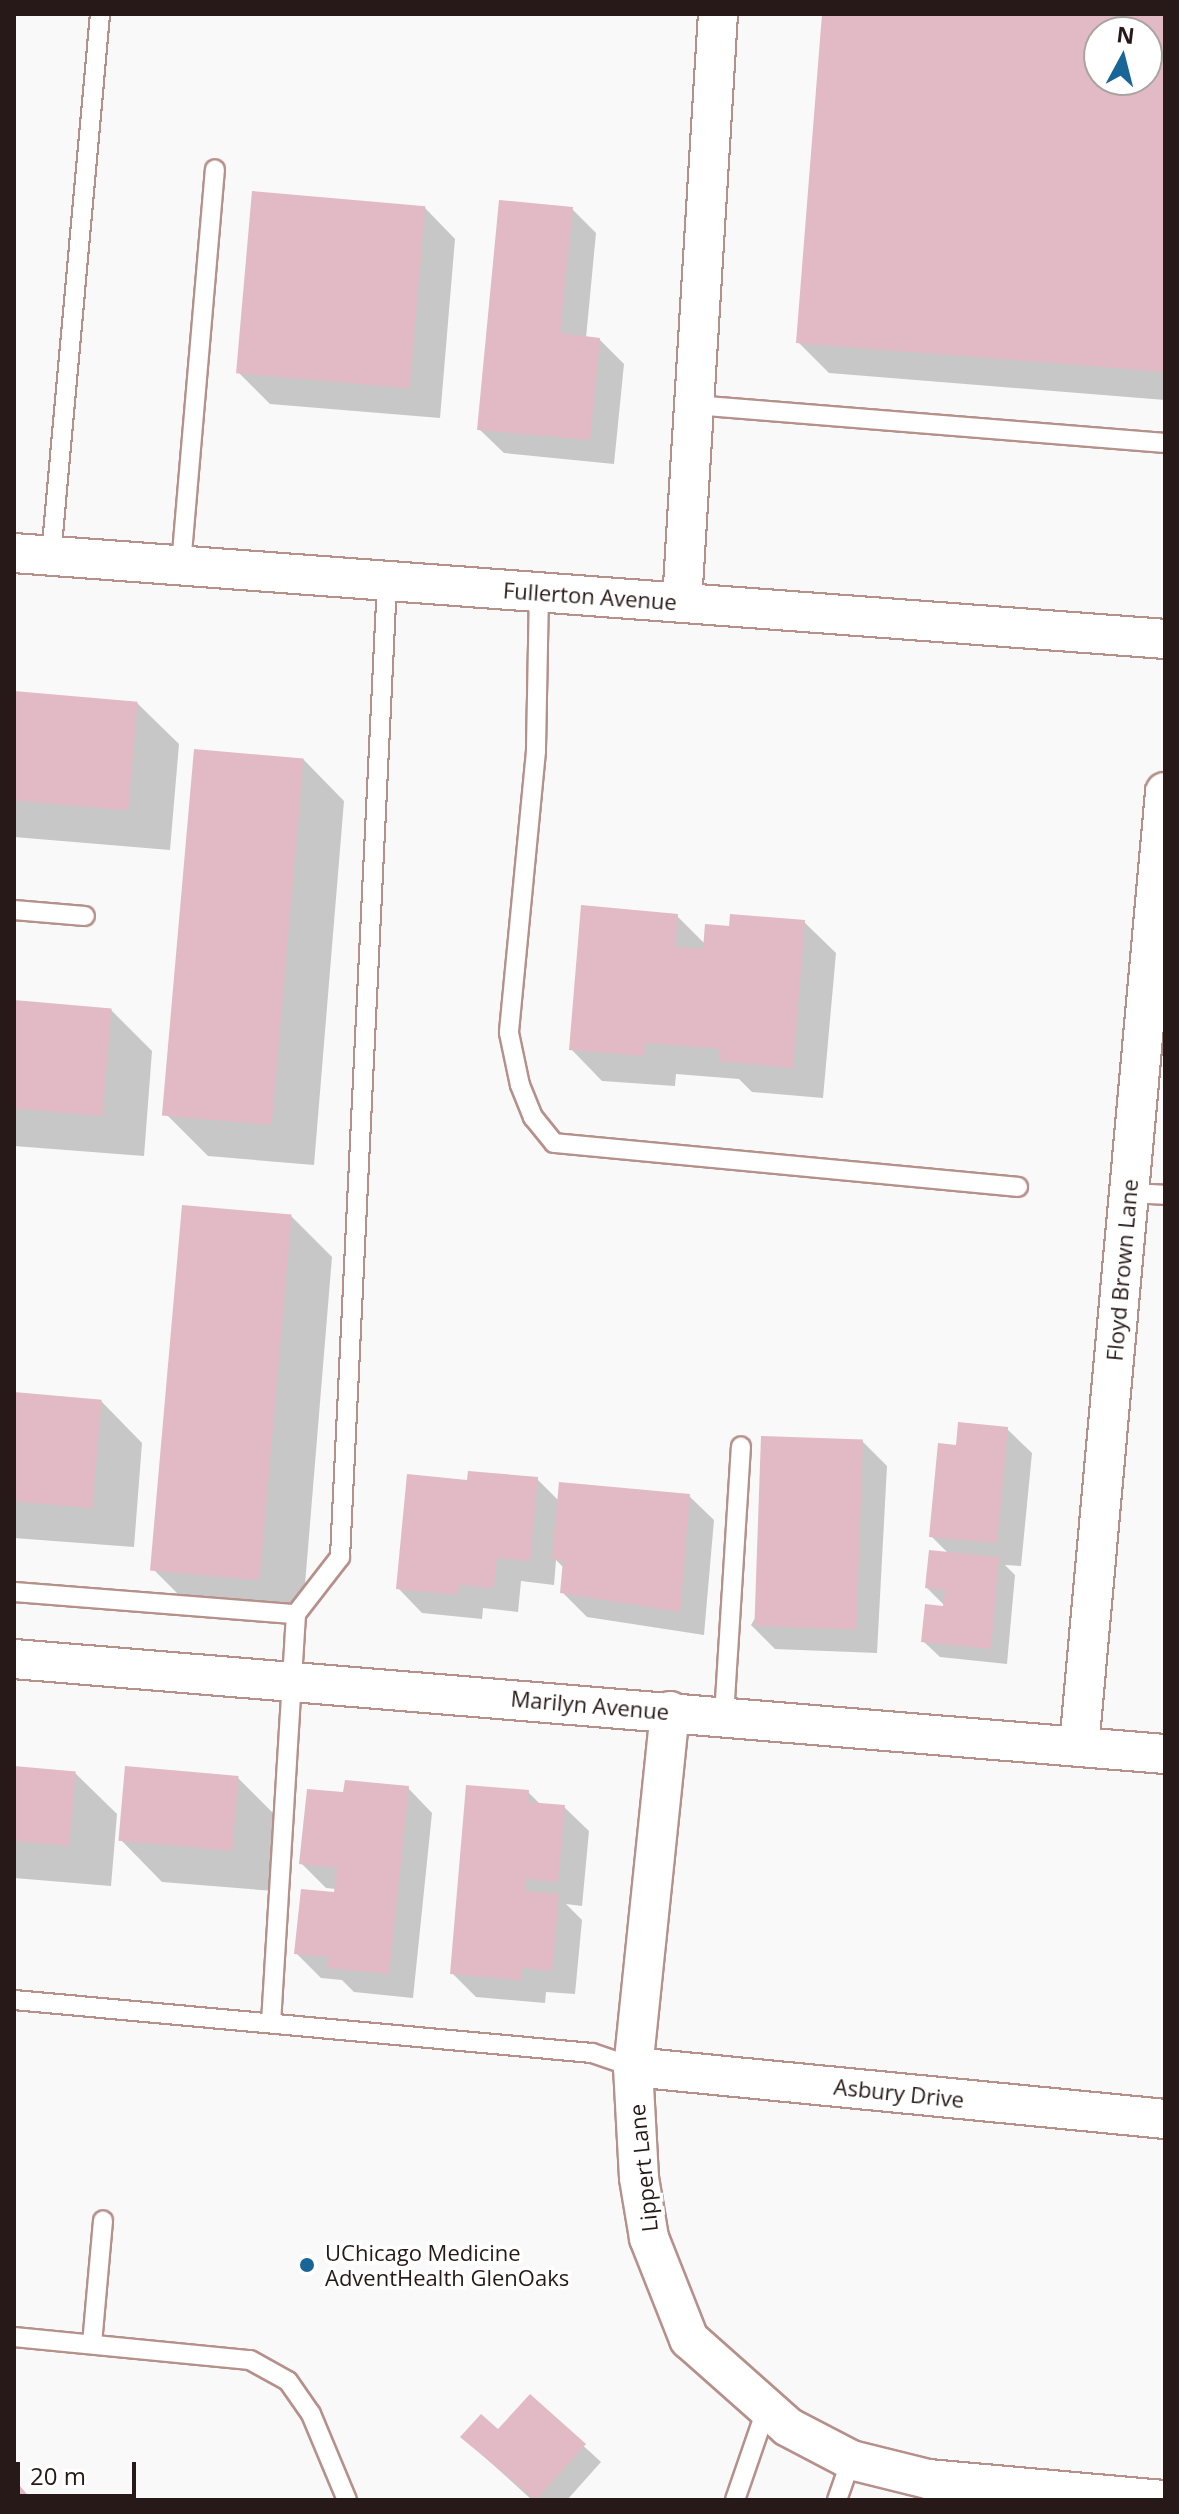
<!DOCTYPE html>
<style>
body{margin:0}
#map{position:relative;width:1179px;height:2514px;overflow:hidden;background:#f9f9f9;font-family:"Open Sans",sans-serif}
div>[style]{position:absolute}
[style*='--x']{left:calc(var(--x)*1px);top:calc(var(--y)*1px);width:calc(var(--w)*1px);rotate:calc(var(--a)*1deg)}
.shadow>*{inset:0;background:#0003}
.building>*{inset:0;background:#e1bac5;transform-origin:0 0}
.roads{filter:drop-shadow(2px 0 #b6908b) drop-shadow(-2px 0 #b6908b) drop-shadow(0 2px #b6908b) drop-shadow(0 -2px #b6908b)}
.service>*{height:18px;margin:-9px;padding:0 9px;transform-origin:9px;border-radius:9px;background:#fff}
.minor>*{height:38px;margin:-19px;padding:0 19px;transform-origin:19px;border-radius:19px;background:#fff}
.dots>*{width:22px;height:22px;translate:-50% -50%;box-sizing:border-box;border:4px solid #fff;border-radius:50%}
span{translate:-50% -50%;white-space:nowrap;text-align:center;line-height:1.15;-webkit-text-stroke:7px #fff;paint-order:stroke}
.street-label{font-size:22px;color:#271917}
.poi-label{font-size:22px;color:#271917}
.left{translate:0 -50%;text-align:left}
.frame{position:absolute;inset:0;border:16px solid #271917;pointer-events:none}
.north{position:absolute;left:1083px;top:16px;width:80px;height:80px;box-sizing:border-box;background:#fff;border:2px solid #a9a3a2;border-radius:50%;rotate:7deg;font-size:22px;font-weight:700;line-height:32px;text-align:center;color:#271917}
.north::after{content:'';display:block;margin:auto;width:28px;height:36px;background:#186598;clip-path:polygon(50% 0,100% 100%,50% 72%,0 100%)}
.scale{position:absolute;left:16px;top:2462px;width:120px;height:36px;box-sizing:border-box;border:4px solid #271917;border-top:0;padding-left:10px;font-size:24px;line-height:28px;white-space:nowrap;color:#271917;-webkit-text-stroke:6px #fff;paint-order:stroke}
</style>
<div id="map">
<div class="shadow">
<i style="clip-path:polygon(evenodd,824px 14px,1165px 14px,1165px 400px,829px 373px,798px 342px,824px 14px,1099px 32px,1147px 32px,1147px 80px,1099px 80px,1099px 32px)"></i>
<i style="clip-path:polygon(424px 207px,455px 239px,440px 418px,270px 404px,239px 373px)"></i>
<i style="clip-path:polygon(572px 209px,596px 233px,586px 338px,599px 339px,624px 364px,614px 464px,504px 453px,479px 429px)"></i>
<i style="clip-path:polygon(14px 693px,137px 703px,179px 744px,170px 850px,14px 837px)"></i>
<i style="clip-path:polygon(303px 759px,344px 801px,314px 1165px,208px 1156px,167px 1115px)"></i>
<i style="clip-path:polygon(677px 916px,705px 944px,731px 929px,804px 922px,836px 953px,823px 1098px,752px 1092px,739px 1079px,676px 1074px,675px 1086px,602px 1081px,571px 1049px)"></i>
<i style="clip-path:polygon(14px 1002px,111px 1010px,152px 1051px,144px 1156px,14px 1146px)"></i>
<i style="clip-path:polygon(291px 1216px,332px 1257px,302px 1621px,196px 1612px,154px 1570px)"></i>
<i style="clip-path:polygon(14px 1394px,101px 1401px,142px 1443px,134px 1547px,14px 1538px)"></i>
<i style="clip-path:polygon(1007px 1429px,1032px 1453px,1021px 1566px,1005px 1565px,1015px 1575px,1007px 1664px,940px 1657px,923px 1641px,948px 1609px,927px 1588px,949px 1554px,931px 1536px,958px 1447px)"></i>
<i style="clip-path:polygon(862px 1441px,887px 1466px,877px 1653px,775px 1649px,751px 1625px)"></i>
<i style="clip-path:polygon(537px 1479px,559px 1501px,689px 1496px,714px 1520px,704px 1635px,587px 1617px,562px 1592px,564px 1568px,556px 1560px,554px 1585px,521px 1581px,518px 1612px,483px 1608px,482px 1619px,422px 1613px,398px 1588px,469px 1482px)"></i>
<i style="clip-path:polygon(14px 1768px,75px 1773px,117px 1814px,111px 1886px,14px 1878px)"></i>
<i style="clip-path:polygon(238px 1778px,280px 1820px,274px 1891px,162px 1882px,121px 1840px)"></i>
<i style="clip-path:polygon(408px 1788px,432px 1813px,413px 1998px,354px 1992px,342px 1980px,321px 1978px,296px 1953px,336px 1889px,326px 1888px,301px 1863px,345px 1795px)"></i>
<i style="clip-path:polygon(528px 1792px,541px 1805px,564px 1807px,589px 1831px,582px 1906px,566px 1904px,582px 1920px,575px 1994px,546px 1992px,545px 2003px,476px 1997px,452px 1973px)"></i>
<i style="clip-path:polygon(530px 2397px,601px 2462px,567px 2500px,532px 2500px,480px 2453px)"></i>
</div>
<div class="building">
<i style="clip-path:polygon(evenodd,822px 14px,1165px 14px,1165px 372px,796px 343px,822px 14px,1099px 32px,1147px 32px,1147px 80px,1099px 80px,1099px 32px)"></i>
<i style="left:252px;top:191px;width:174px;height:183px;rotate:5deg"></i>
<i style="clip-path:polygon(499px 200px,573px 207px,560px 333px,600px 338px,590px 440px,477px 430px)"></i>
<i style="left:14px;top:691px;width:124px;height:109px;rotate:5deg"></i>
<i style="left:194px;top:749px;width:110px;height:368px;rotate:5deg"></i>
<i style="clip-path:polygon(581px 905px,678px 914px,675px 947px,703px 949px,705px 924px,729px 926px,730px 914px,805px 920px,793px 1068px,719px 1061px,720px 1049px,645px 1043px,644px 1056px,569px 1050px)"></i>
<i style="left:14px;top:1000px;width:98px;height:108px;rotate:5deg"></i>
<i style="left:182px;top:1205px;width:110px;height:367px;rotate:5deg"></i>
<i style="left:14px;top:1392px;width:88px;height:109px;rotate:5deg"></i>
<i style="clip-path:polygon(958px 1422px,1008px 1427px,997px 1543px,929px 1537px,938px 1443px,956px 1445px)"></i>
<i style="left:761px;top:1436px;width:102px;height:190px;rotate:2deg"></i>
<i style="clip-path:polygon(468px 1471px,538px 1477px,530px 1561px,497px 1558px,494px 1588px,459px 1585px,458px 1595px,396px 1589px,407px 1474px,467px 1480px)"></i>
<i style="clip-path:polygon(559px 1482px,690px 1494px,680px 1612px,560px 1593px,563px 1560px,552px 1559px)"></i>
<i style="clip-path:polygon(929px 1550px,999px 1557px,991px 1649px,921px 1642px,925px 1604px,943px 1606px,945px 1590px,925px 1588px)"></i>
<i style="left:14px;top:1766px;width:62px;height:75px;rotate:5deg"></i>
<i style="left:125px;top:1766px;width:114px;height:75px;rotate:5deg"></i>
<i style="clip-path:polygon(345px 1780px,409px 1786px,389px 1974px,327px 1968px,329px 1957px,294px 1954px,301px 1889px,334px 1892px,337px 1868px,299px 1864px,307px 1789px,343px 1792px)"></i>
<i style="clip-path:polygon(466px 1785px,529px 1790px,528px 1802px,565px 1805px,558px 1882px,526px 1879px,525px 1891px,559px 1894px,552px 1971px,522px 1968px,521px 1980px,450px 1974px)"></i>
<i style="clip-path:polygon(530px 2394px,586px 2444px,536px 2500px,460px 2437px,481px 2414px,498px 2429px)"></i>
<i style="clip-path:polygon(14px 2479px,32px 2500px,14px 2500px)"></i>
</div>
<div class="roads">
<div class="service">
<i style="--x:694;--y:405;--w:473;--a:4.6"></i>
<i style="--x:51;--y:556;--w:544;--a:-84.83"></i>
<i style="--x:181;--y:565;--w:397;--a:-85.1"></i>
<i style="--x:539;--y:592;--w:159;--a:91.1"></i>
<i style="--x:536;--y:751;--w:283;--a:95.5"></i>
<i style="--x:509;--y:1033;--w:53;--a:78.1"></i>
<i style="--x:520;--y:1085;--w:35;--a:68"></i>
<i style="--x:533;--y:1117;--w:33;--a:51"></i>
<i style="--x:554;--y:1143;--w:466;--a:5.4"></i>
<i style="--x:14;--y:910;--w:71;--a:4.8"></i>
<i style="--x:1129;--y:1193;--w:36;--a:3"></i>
<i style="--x:14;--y:1592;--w:283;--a:4.5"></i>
<i style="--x:724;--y:1716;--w:270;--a:-86.4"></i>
<i style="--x:14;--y:2000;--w:580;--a:5.24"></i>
<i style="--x:592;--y:2053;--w:43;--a:18.9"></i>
<i style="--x:271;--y:2023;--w:410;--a:-86.5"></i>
<i style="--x:296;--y:1614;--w:72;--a:-52.3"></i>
<i style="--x:340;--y:1557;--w:977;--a:-87.24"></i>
<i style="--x:14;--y:2337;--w:237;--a:5.6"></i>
<i style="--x:250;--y:2360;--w:43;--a:28.9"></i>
<i style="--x:288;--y:2381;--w:40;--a:55.1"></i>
<i style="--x:311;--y:2414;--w:93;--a:67.3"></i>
<i style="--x:92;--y:2344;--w:124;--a:-84.9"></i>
<i style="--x:735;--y:2500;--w:95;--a:-71"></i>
<i style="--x:837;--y:2500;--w:42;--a:-70.7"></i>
</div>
<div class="minor">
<i style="--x:14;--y:553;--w:1154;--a:4.27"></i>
<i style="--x:682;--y:602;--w:589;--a:-86.5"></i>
<i style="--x:14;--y:1659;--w:1155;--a:4.72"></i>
<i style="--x:670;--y:1711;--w:358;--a:95.9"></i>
<i style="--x:633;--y:2067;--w:111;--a:86.9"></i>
<i style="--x:639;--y:2178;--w:61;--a:80.5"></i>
<i style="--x:649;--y:2238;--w:109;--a:68.4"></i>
<i style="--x:689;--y:2339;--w:132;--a:41.6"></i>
<i style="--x:788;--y:2427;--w:71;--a:27.6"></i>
<i style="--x:851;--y:2460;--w:79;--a:13.9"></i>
<i style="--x:928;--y:2479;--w:238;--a:5.1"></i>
<i style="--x:1079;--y:1747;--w:959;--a:-84.85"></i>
<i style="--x:633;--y:2067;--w:535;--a:5.58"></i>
</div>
</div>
<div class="dots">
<i style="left:307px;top:2265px;background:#186598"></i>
</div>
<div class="street-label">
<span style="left:590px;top:596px;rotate:4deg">Fullerton Avenue</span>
<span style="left:1122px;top:1270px;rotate:-85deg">Floyd Brown Lane</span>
<span style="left:590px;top:1705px;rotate:5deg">Marilyn Avenue</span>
<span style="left:899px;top:2093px;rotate:6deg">Asbury Drive</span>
<span style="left:643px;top:2168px;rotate:-96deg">Lippert Lane</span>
</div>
<div class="poi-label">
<span class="left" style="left:325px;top:2265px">UChicago Medicine<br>AdventHealth GlenOaks</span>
</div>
<div class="frame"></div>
<div class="north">N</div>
<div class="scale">20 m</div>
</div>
